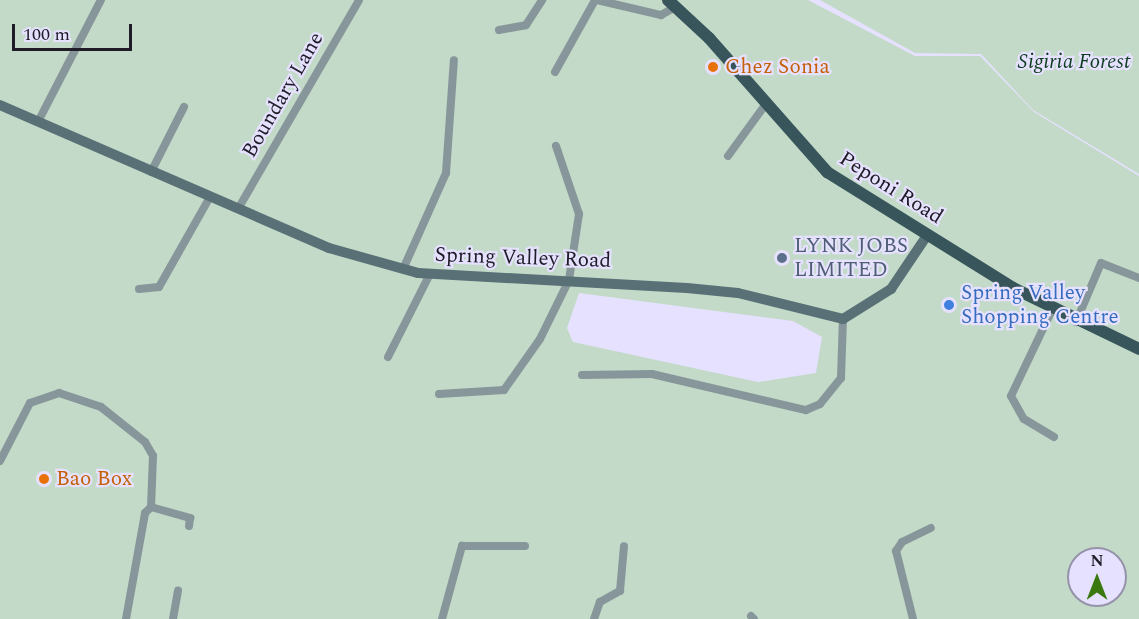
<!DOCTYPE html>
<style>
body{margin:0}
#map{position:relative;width:1139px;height:619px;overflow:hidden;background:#e6e1ff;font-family:Spectral,serif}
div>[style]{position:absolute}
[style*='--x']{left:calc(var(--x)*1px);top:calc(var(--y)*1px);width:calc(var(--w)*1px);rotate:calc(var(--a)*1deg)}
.green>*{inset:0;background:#c2dac7}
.street>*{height:8px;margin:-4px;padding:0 4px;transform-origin:4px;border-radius:4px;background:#87969a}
.secondary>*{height:10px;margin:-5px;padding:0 5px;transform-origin:5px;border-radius:5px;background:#597076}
.primary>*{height:12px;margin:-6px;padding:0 6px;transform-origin:6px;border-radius:6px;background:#39555c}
.dots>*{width:16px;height:16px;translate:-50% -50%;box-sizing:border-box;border:3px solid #e6e1ff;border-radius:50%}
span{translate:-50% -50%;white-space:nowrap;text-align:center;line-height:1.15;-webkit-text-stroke:4.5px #e6e1ff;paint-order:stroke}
.park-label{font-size:21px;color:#0e3e1f;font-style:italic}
.food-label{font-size:21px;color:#c56008}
.left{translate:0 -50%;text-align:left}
.street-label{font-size:21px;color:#1f1c27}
.service-label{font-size:21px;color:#4e5e75}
.shop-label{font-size:21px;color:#366cbe}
.north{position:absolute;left:1067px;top:547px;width:60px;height:60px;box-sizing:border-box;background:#e6e1ff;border:2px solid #9692a9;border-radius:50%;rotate:0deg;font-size:16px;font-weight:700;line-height:24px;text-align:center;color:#1f1c27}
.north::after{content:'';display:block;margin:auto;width:21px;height:27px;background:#3c7810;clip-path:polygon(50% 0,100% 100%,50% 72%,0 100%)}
.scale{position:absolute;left:12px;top:24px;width:120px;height:27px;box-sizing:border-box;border:3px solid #1f1c27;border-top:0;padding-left:8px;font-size:18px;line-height:21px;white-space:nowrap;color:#1f1c27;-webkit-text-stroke:4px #e6e1ff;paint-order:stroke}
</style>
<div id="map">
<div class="green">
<i style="clip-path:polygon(evenodd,0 0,808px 0,915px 56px,980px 56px,1034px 112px,1139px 176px,1139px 619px,0 619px,0 0,579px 293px,793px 321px,822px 337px,816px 373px,758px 382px,573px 342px,567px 328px,579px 293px,0 0,1079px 559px,1115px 559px,1115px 595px,1079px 595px,1079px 559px)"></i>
<i style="clip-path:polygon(820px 0,1139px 0,1139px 174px,1033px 110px,981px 54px,915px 53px)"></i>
</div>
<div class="street">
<i style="--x:597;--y:0;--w:66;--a:13.2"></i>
<i style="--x:661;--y:15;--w:18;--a:-29"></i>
<i style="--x:499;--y:30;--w:27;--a:-10"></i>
<i style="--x:526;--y:25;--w:30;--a:-57"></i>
<i style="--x:555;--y:72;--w:82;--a:-60.9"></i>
<i style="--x:40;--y:118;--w:133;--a:-62.7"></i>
<i style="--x:728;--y:156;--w:63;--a:-54"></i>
<i style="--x:151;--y:172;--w:73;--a:-63.1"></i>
<i style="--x:238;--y:209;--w:241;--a:-59.9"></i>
<i style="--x:404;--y:267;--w:103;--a:-65.9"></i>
<i style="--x:446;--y:173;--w:113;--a:-86"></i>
<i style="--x:139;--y:289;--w:20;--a:-6"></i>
<i style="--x:159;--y:287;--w:103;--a:-60.5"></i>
<i style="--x:1052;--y:310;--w:95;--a:115.5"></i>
<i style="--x:1011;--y:396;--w:26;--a:61"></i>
<i style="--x:1024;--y:419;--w:35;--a:31"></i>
<i style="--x:1076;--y:322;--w:64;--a:-67"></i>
<i style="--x:1101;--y:263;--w:41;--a:21.5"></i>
<i style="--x:388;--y:357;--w:93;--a:-63.2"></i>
<i style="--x:582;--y:375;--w:70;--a:-0.8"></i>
<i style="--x:652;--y:374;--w:158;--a:13.2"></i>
<i style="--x:806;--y:410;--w:15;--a:-23"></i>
<i style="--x:820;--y:404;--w:33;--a:-51"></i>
<i style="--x:841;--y:378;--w:59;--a:-88.1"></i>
<i style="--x:439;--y:394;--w:65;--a:-3.5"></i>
<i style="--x:504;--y:390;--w:62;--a:-54.8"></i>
<i style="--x:540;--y:339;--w:66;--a:-63.8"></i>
<i style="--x:569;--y:280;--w:67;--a:-81.4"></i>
<i style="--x:579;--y:214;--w:72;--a:-108.7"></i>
<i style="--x:0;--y:461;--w:65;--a:-62.7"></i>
<i style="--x:30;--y:403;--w:31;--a:-19"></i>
<i style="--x:59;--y:393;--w:44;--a:18.4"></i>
<i style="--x:101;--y:407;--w:56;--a:38.5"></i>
<i style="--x:145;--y:442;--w:16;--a:60"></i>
<i style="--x:153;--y:456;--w:51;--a:92.2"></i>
<i style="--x:751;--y:616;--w:4;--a:45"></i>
<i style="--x:126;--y:619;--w:108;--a:-79.8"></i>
<i style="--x:145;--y:513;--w:8;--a:-45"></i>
<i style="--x:151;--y:507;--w:41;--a:15.8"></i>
<i style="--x:190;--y:518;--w:8;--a:97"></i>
<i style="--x:173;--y:619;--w:29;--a:-80"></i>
<i style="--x:442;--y:619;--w:76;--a:-74.7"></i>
<i style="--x:462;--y:546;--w:63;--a:0"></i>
<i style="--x:594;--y:619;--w:18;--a:-71"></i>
<i style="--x:600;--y:602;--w:23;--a:-29"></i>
<i style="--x:620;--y:591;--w:45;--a:-84.9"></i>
<i style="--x:913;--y:619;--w:70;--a:-104"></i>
<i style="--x:896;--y:551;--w:11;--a:-56"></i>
<i style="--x:902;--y:542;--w:32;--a:-26"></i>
</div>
<div class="secondary">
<i style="--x:0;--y:105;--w:359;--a:23.5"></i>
<i style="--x:329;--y:248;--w:92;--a:15.7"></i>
<i style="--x:418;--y:273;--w:269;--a:3.2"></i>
<i style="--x:687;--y:288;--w:51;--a:5.6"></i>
<i style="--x:738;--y:293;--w:108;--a:13.9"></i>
<i style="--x:843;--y:319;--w:57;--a:-32"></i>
<i style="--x:891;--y:289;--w:66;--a:-56.1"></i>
</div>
<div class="primary">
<i style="--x:668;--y:0;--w:56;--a:42.8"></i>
<i style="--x:709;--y:38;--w:179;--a:48.6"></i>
<i style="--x:827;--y:172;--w:219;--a:31.9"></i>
<i style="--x:1013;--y:288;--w:140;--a:25.8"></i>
</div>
<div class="dots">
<i style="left:713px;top:67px;background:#e8710a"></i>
<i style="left:782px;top:258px;background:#5c6f8a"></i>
<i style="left:949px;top:305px;background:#3f7fe0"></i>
<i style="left:44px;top:479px;background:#e8710a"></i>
</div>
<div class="park-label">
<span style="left:1074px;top:62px">Sigiria Forest</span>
</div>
<div class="food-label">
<span class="left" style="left:725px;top:67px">Chez Sonia</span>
<span class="left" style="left:56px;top:479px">Bao Box</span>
</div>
<div class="street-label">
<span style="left:283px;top:95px;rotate:-60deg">Boundary Lane</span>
<span style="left:891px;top:188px;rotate:32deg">Peponi Road</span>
<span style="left:523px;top:258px;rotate:2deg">Spring Valley Road</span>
</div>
<div class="service-label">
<span class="left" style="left:794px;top:258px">LYNK JOBS<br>LIMITED</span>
</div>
<div class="shop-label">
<span class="left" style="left:961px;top:305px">Spring Valley<br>Shopping Centre</span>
</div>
<div class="north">N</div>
<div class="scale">100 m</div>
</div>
